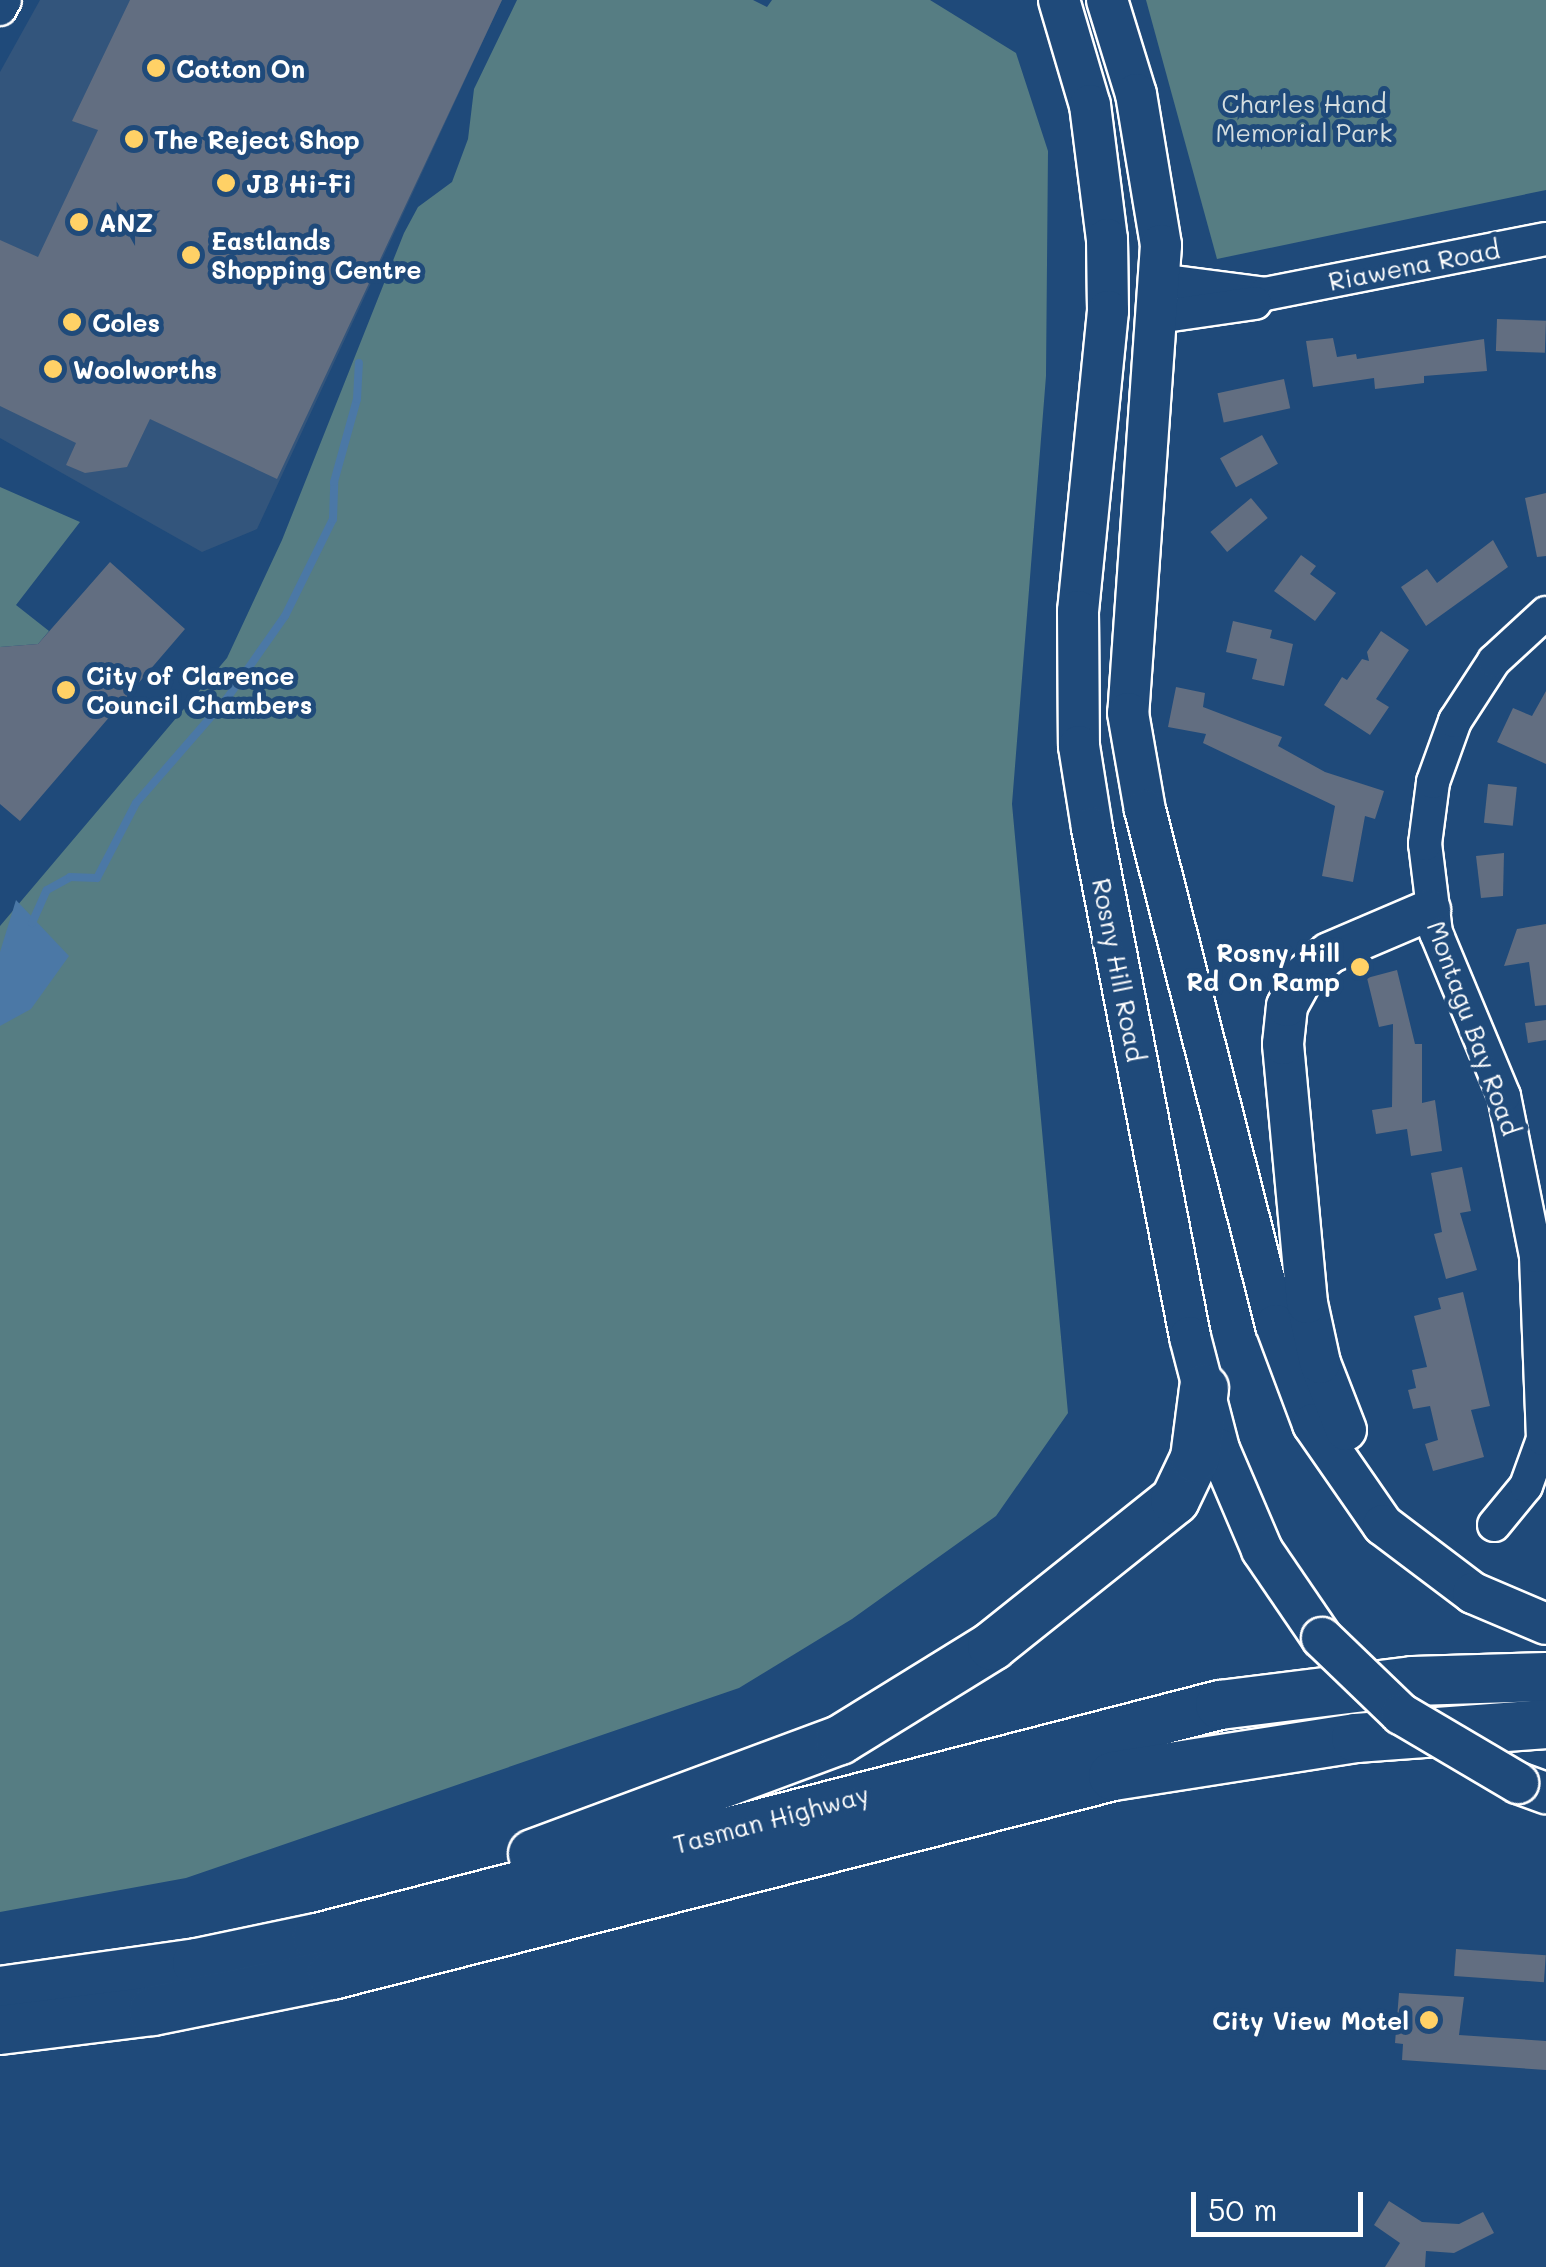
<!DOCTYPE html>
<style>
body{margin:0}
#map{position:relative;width:1546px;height:2267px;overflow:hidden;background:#1f4a7a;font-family:Mali,sans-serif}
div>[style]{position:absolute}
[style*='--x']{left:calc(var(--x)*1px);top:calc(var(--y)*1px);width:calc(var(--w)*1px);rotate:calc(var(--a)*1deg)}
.built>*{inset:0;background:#33557c}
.green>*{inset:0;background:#567d83}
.water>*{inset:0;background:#4b78a6}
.stream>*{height:8px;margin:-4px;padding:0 4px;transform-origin:4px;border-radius:4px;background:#4b78a6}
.building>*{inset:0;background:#626e81;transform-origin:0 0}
.roads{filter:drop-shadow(2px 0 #fff) drop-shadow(-2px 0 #fff) drop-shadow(0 2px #fff) drop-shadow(0 -2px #fff)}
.minor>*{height:32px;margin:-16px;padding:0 16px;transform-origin:16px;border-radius:16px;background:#1f4a7a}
.major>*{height:40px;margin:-20px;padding:0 20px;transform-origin:20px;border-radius:20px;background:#1f4a7a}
.highway>*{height:48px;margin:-24px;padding:0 24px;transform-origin:24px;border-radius:24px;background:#1f4a7a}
.bridges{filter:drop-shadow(2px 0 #fff) drop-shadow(-2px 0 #fff) drop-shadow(0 2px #fff) drop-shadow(0 -2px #fff)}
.major-bridge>*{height:40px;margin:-20px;padding:0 20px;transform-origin:20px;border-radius:20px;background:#1f4a7a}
.dots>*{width:28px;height:28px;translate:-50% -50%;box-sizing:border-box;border:5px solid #1f4a7a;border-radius:50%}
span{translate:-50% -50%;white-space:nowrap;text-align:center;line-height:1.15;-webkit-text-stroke:10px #1f4a7a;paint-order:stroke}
.poi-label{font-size:25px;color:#fff;font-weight:700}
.left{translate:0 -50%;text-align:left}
.right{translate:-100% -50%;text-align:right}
.park-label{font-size:25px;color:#d5dee0}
.street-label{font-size:25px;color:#fff}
.scale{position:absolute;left:1191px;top:2192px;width:172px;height:45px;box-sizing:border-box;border:5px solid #fff;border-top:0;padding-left:12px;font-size:30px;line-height:35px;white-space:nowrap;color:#fff;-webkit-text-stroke:8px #1f4a7a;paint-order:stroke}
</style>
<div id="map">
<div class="built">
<i style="clip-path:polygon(40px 0,502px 0,257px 529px,202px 552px,0 438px,0 72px)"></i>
</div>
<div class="green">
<i style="clip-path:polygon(517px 0,753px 0,767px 7px,772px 0,930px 0,1016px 53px,1048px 151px,1046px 376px,1012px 804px,1068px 1413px,996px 1516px,852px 1619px,739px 1688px,186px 1878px,0 1912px,0 926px,227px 658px,282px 540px,404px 233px,418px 207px,452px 182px,468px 139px,474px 89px)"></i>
<i style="clip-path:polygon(1146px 0,1546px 0,1546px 190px,1217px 259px)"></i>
<i style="clip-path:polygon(0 487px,80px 522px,16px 605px,49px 631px,38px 644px,0 647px)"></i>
</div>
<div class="water">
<i style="clip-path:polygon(16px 900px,69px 956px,31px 1009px,0 1026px,0 952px)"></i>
</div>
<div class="stream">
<i style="--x:32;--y:923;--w:36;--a:-66"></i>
<i style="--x:47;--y:890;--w:26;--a:-29"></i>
<i style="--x:70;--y:877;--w:27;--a:2"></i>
<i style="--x:97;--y:878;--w:85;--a:-62.5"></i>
<i style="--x:136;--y:803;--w:140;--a:-49"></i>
<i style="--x:228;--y:697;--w:99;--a:-54.9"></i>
<i style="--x:285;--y:616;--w:108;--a:-63.7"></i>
<i style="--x:333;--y:519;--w:37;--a:-88"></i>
<i style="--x:334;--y:482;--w:86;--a:-74.5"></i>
<i style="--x:357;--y:399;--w:36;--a:-87"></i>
</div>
<div class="building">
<i style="clip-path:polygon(130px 0,502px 0,277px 479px,150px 419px,127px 467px,85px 473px,66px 465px,76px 443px,0 406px,0 240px,38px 257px,98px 130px,72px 121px)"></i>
<i style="left:1497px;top:319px;width:49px;height:32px;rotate:2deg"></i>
<i style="clip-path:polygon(1333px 338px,1337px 357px,1356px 354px,1357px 359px,1484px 339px,1487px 371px,1424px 376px,1424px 383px,1375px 389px,1374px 378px,1313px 387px,1306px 341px)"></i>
<i style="left:1284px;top:379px;width:30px;height:68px;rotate:78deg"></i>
<i style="left:1262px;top:435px;width:33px;height:48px;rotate:61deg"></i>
<i style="clip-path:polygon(1546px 493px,1546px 556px,1537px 557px,1525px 498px)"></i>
<i style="left:1251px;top:498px;width:26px;height:53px;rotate:50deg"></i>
<i style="clip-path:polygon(1493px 540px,1508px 567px,1426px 626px,1401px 587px,1427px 569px,1437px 583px)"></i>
<i style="clip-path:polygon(1301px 555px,1316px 566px,1310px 574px,1336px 593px,1315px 621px,1274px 591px)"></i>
<i style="clip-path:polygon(110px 562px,185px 629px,20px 821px,0 804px,0 647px,38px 644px)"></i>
<i style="clip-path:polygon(1233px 621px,1272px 630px,1270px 638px,1293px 644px,1284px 686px,1252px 679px,1257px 659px,1226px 652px)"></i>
<i style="clip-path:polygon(1381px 631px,1409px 650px,1376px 699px,1389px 707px,1370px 735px,1324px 705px,1342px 677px,1347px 680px,1362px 659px,1369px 661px,1367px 652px)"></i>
<i style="clip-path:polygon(1176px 687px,1205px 693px,1203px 707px,1282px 737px,1278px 746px,1325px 772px,1384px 791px,1375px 819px,1365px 816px,1353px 882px,1322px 876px,1335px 806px,1203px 743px,1206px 734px,1168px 727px)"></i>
<i style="clip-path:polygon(1546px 691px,1546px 764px,1497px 742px,1513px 708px,1532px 716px)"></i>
<i style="left:1488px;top:784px;width:29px;height:39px;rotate:6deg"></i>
<i style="clip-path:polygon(1504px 853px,1503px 896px,1481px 898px,1476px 856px)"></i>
<i style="clip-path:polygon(1546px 924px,1546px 1005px,1535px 1006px,1529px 962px,1504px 966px,1517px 929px)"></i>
<i style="clip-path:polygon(1397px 970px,1415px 1044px,1422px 1044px,1422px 1103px,1435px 1100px,1442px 1151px,1411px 1156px,1407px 1129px,1376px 1134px,1372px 1110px,1392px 1107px,1393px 1024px,1379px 1027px,1367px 978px)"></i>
<i style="clip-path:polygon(1546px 1020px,1546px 1040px,1528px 1043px,1525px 1023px)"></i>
<i style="clip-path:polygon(1462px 1167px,1471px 1211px,1460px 1213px,1477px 1270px,1446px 1279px,1434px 1234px,1442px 1232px,1431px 1173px)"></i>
<i style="clip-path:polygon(1463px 1292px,1490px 1406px,1471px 1410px,1484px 1457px,1433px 1471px,1425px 1444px,1438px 1440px,1430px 1406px,1413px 1409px,1408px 1390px,1416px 1388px,1412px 1370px,1427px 1367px,1414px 1316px,1441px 1309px,1438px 1298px)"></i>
<i style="left:1456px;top:1949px;width:90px;height:27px;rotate:4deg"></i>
<i style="clip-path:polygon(1399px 1993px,1464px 1997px,1459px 2035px,1546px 2041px,1546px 2070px,1402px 2060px,1403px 2044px,1395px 2043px)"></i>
<i style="clip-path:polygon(1389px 2201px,1422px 2222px,1459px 2224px,1483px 2212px,1494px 2233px,1454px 2253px,1426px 2251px,1425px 2267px,1385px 2267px,1400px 2243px,1374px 2225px)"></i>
</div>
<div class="roads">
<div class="minor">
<i style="--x:0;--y:9;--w:10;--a:-61"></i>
<i style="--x:1159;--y:280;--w:107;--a:7.5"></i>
<i style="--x:1265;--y:294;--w:286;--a:-11.1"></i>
<i style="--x:1158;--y:317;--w:98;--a:-8.2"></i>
<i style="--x:1494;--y:1525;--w:50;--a:-50.6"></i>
<i style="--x:1526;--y:1486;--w:50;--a:-70.1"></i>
<i style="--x:1543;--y:1439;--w:183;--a:-92.2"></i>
<i style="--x:1536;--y:1256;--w:163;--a:-101.3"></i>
<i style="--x:1504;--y:1096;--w:177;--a:-112.6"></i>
<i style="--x:1436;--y:933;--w:90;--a:-97"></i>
<i style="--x:1425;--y:844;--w:63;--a:-82.6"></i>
<i style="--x:1433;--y:782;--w:65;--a:-70.2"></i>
<i style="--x:1455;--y:721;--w:72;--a:-57"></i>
<i style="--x:1494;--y:661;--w:71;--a:-42.7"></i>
</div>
<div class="major">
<i style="--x:1059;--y:0;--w:109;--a:73.6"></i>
<i style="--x:1090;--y:105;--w:135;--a:82.8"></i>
<i style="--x:1107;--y:239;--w:72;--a:89.2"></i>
<i style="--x:1108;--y:311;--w:301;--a:95.7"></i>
<i style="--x:1078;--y:611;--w:135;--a:89.6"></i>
<i style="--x:1079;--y:746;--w:83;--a:81"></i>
<i style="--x:1092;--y:828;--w:518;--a:79.1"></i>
<i style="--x:1190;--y:1337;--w:116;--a:75.5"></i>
<i style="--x:1219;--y:1449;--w:110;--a:66.9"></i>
<i style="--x:1262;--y:1550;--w:107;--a:55.7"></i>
<i style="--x:1107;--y:0;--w:98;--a:72.9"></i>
<i style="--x:1136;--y:94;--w:153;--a:80.6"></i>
<i style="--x:1161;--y:245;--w:469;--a:94"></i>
<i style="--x:1128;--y:713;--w:98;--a:80.1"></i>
<i style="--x:1145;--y:810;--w:531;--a:75.73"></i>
<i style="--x:1276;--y:1325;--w:106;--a:69.5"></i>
<i style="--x:1313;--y:1424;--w:123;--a:55.3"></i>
<i style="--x:1383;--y:1525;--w:113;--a:37.1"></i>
<i style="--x:1473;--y:1593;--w:79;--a:23"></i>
<i style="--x:1346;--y:1430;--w:72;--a:-111.2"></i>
<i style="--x:1320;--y:1363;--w:61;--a:-102.2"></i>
<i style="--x:1307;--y:1303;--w:260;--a:-95.3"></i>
<i style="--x:1283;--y:1044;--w:38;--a:-84"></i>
<i style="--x:1287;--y:1006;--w:35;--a:-61"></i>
<i style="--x:1304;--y:975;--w:33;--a:-41"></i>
<i style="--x:1329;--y:953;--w:110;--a:-23.1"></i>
<i style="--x:1518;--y:1783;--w:30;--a:20"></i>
</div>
<div class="highway">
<i style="--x:533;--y:1854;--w:327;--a:-20.4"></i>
<i style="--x:840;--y:1740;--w:179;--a:-31.7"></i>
<i style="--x:992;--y:1646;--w:234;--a:-38.6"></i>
<i style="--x:1175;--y:1500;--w:47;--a:-64.5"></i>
<i style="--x:1195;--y:1458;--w:70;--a:-82.6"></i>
<i style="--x:0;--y:1991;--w:199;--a:-8.1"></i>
<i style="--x:197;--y:1963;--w:123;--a:-11.8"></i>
<i style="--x:317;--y:1938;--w:933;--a:-14.47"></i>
<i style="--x:1220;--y:1705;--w:194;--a:-7.1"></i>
<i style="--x:1413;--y:1681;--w:133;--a:-1.7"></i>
<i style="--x:0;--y:2030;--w:154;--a:-7.1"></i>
<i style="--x:153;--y:2011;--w:183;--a:-11.4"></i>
<i style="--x:332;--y:1975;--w:806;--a:-14.29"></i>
<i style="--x:1113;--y:1776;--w:246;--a:-8.9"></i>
<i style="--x:1356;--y:1738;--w:191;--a:-4.2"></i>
</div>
</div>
<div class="bridges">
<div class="major-bridge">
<i style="--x:1322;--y:1638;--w:110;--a:43.9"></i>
<i style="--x:1401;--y:1714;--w:136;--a:30.5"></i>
</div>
</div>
<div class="dots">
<i style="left:156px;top:68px;background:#ffd166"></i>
<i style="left:134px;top:139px;background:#ffd166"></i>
<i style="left:226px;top:183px;background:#ffd166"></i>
<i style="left:79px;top:222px;background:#ffd166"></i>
<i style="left:191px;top:255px;background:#ffd166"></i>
<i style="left:72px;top:322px;background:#ffd166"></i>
<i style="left:53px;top:369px;background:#ffd166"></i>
<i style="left:66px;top:690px;background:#ffd166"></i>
<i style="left:1360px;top:967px;background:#ffd166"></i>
<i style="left:1429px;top:2020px;background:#ffd166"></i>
</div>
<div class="poi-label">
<span class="left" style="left:176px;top:68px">Cotton On</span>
<span class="left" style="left:154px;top:139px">The Reject Shop</span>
<span class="left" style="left:246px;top:183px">JB Hi-Fi</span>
<span class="left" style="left:99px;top:222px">ANZ</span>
<span class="left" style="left:211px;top:255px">Eastlands<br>Shopping Centre</span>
<span class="left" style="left:92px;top:322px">Coles</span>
<span class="left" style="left:73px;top:369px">Woolworths</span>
<span class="left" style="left:86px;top:690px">City of Clarence<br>Council Chambers</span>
<span class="right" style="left:1340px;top:967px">Rosny Hill<br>Rd On Ramp</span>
<span class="right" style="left:1409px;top:2020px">City View Motel</span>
</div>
<div class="park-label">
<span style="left:1304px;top:118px">Charles Hand<br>Memorial Park</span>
</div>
<div class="street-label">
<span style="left:1414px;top:265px;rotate:-11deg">Riawena Road</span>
<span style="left:1119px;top:970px;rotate:79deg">Rosny Hill Road</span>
<span style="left:1474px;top:1028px;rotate:70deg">Montagu Bay Road</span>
<span style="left:771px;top:1819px;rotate:-15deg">Tasman Highway</span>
</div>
<div class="scale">50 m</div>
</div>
